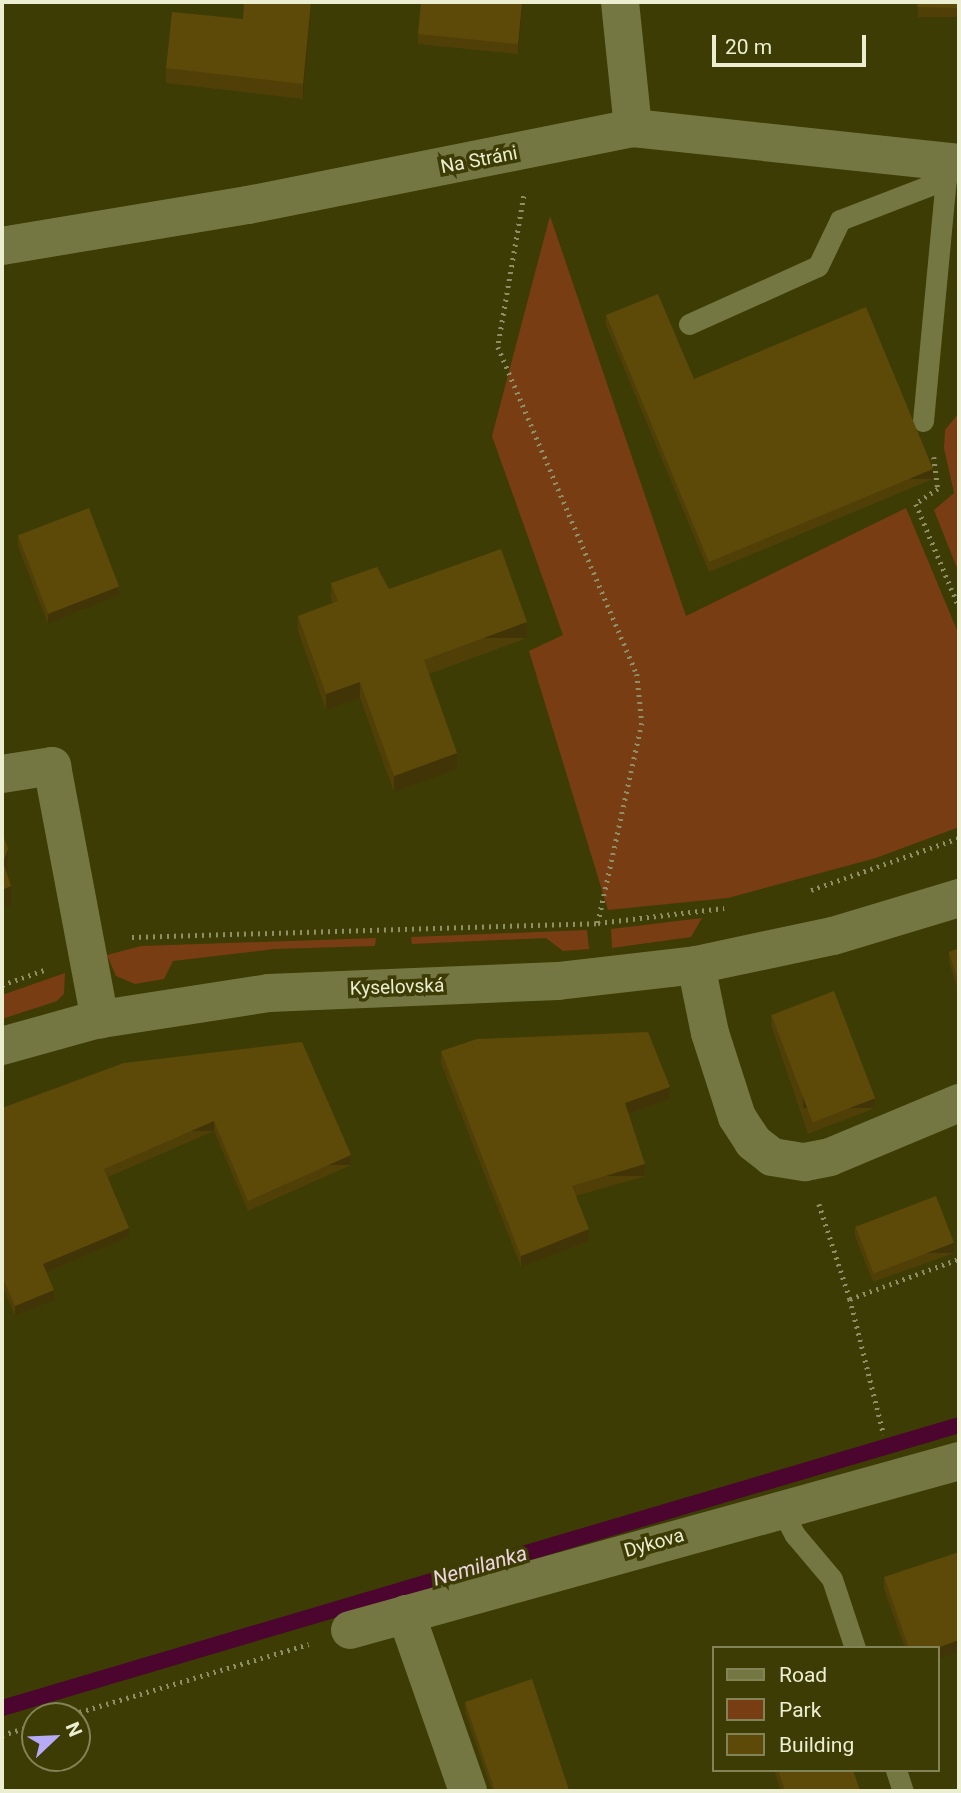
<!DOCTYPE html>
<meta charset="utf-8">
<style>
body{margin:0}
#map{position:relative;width:961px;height:1793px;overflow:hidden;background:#3c3c04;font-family:Roboto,sans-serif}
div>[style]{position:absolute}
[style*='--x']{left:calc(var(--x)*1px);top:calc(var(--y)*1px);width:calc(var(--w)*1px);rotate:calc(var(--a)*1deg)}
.green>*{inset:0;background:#793d14}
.stream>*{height:16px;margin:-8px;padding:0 8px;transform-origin:8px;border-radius:8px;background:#4b052f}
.path>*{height:4.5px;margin-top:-2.25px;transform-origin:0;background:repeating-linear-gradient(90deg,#8e8f64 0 2px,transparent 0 7px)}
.service>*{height:21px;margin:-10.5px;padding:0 10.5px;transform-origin:10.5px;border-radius:10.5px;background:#757743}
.minor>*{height:38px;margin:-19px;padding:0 19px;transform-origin:19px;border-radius:19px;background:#757743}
.wall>*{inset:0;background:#504008;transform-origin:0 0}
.shaded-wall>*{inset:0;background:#413406;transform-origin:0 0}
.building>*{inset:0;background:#5d4a09;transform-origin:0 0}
span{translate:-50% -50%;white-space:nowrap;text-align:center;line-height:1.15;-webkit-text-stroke:7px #3c3c04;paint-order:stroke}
.street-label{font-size:19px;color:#eceed2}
.water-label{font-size:21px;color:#eed4df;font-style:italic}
.frame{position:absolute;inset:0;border:4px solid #eceed2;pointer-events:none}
.legend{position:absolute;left:712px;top:1646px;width:228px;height:126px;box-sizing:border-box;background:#3c3c04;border:2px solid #828356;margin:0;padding:9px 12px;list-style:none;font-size:21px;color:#eceed2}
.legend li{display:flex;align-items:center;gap:14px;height:35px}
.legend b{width:35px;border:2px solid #828356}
.north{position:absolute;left:21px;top:1702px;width:70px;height:70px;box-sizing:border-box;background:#3c3c04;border:2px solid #828356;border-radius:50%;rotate:67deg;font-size:19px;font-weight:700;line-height:28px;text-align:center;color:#eceed2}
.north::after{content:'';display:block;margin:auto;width:24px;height:32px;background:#b7abf8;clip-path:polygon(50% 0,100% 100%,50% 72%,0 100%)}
.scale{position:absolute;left:712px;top:35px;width:154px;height:32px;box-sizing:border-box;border:4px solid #eceed2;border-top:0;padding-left:9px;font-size:21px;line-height:24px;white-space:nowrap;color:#eceed2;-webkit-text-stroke:5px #3c3c04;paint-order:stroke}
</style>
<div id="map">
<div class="green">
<i style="clip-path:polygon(550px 216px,686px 616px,906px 508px,959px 635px,959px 827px,876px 858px,728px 898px,608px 910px,529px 651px,563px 635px,492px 436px)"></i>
<i style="clip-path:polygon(959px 413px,959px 573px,934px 510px,954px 493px,944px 448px,945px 430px)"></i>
<i style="clip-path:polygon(702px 918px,691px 937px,612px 948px,611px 929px)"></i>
<i style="clip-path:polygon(587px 930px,589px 949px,563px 951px,546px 938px,412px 944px,411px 937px)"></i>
<i style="clip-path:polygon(376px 938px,375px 946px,274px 949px,173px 961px,164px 979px,135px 984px,116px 976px,107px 955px,141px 946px)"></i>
<i style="clip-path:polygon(65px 973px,64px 994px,57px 1001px,2px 1019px,2px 995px)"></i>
</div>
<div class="stream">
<i style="--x:2;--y:1708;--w:998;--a:-16.47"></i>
</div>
<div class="path">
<i style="--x:524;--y:196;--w:153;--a:99.8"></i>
<i style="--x:498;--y:347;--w:355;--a:67"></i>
<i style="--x:637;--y:674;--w:49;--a:84.2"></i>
<i style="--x:642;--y:723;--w:205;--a:102.4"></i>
<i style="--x:934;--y:457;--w:32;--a:83"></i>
<i style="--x:938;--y:489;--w:27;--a:146"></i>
<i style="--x:916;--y:504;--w:112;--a:67.3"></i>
<i style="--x:811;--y:890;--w:157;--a:-19.4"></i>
<i style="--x:132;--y:937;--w:466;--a:-1.7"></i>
<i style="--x:598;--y:923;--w:127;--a:-6.8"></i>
<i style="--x:2;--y:985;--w:45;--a:-19.7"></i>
<i style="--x:819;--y:1204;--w:100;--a:71.9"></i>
<i style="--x:850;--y:1299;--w:140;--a:76"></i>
<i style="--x:850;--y:1299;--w:116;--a:-20.2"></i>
<i style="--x:66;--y:1716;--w:253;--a:-16.5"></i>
<i style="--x:2;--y:1735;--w:34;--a:-17"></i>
</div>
<div class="service">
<i style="--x:689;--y:324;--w:141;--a:-24.2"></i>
<i style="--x:818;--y:266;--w:51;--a:-64.4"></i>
<i style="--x:840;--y:220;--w:114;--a:-21.1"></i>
<i style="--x:923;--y:421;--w:254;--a:-84.6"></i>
<i style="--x:780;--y:1507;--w:32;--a:62"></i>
<i style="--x:795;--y:1535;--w:57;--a:49.9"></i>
<i style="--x:832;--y:1579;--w:73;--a:71.6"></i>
<i style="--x:896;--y:1770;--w:22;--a:72"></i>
</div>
<div class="minor">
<i style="--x:620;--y:2;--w:127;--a:84.1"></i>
<i style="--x:2;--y:246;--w:249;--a:-9.5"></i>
<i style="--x:248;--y:205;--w:393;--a:-11.3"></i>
<i style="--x:633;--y:128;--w:328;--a:6.1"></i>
<i style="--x:2;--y:774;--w:51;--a:-9.1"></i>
<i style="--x:52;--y:766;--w:258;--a:79.3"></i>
<i style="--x:696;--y:965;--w:69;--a:78.4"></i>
<i style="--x:710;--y:1033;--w:88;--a:72.2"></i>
<i style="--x:737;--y:1117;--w:30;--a:57"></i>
<i style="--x:753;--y:1142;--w:24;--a:38"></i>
<i style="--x:772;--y:1157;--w:33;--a:9"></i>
<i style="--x:805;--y:1162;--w:25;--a:-11"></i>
<i style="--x:830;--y:1157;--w:140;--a:-22.7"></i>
<i style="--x:2;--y:1046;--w:97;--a:-15.6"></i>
<i style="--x:95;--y:1020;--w:176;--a:-8.8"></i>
<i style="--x:269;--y:993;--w:289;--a:-2.4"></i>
<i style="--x:558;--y:981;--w:139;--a:-6.6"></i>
<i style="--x:696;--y:965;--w:140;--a:-12"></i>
<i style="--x:833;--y:936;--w:132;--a:-16.8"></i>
<i style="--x:406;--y:1614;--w:188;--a:70.7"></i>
<i style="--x:350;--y:1630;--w:632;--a:-15.51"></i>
</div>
<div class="wall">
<i style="clip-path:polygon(312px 2px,303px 99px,166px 83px,166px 68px,243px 19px)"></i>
<i style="clip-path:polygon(523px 2px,518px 54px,418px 44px,418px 34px)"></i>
<i style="left:918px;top:2px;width:41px;height:15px"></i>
<i style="clip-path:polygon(606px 315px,694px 379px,933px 479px,709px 572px,606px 325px)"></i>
<i style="clip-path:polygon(18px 536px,119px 595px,48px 624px,18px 546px)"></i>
<i style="clip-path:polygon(331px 583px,389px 589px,527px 638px,429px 674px,457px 769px,394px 792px,360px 698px,326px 710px,298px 631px,298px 616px,333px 603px,331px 599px)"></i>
<i style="clip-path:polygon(959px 948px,959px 994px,949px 962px,949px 952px)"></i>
<i style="clip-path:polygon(771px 1015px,875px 1108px,808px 1134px,771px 1025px)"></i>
<i style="clip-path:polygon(441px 1051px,670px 1099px,629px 1114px,645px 1176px,576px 1196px,589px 1241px,521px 1267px,441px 1063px)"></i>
<i style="clip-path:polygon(124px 1063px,351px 1165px,248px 1211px,214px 1131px,108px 1177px,129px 1237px,46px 1273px,54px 1300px,15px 1316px,2px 1285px,2px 1108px)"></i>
<i style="clip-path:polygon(855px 1226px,954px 1253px,873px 1282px,855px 1236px)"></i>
<i style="clip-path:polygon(884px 1577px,938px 1648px,905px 1648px,884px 1589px)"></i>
<i style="clip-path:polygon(465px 1702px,569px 1791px,492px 1791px,465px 1712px)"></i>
<i style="clip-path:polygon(774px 1770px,853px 1770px,860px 1791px,781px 1791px)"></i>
</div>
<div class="shaded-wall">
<i style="clip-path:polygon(311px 2px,312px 2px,303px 99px,303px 84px)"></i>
<i style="clip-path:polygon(522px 2px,523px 2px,518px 54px,518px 44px)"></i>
<i style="left:933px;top:469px;width:10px;height:243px;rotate:90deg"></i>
<i style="clip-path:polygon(119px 586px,119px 595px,48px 624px,48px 614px)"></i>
<i style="left:527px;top:622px;width:16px;height:110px;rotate:90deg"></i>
<i style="clip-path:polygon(360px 682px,360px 698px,326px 710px,326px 694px)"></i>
<i style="clip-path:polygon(457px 753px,457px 769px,394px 792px,394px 776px)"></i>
<i style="clip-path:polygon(8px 849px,8px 868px,3px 880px,3px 862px)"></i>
<i style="clip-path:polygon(11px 886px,11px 905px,2px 908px,2px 890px)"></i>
<i style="clip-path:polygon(670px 1087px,670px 1099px,625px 1115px,625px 1103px)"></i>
<i style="left:875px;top:1098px;width:10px;height:72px;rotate:90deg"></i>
<i style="left:214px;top:1121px;width:10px;height:120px;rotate:90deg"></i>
<i style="left:351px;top:1155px;width:10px;height:113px;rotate:90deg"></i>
<i style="left:645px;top:1164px;width:12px;height:76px;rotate:90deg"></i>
<i style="clip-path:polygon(129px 1228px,129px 1237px,43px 1274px,43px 1264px)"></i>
<i style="clip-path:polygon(589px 1229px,589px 1241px,521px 1267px,521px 1256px)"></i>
<i style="left:954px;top:1243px;width:10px;height:86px;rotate:90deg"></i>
<i style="clip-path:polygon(54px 1290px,54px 1300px,15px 1316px,15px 1306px)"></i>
<i style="clip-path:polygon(959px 1640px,959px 1652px,938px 1659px,938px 1648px)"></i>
</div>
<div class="building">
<i style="clip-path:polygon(244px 2px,311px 2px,303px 84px,166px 68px,172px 12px,243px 19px)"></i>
<i style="clip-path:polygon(421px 2px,522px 2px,518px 44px,418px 34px)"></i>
<i style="clip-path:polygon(918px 2px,959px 2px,959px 8px,917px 7px)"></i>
<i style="clip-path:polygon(658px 294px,694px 379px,866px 307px,933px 469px,709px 562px,606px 315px)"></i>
<i style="left:89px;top:508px;width:84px;height:76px;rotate:69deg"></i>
<i style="clip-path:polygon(501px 549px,527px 622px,424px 660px,457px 753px,394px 776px,360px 682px,326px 694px,298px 616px,338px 601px,331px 583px,377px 567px,389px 589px)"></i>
<i style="clip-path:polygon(2px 832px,8px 849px,3px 862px,11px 886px,2px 890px)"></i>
<i style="clip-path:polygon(959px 948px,959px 984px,949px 952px)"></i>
<i style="left:834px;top:991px;width:115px;height:67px;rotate:69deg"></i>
<i style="clip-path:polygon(648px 1032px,670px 1087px,625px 1103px,645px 1164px,572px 1186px,589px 1229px,521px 1256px,441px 1051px,477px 1039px)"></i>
<i style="clip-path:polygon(302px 1042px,351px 1155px,248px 1201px,214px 1121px,104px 1169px,129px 1228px,43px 1264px,54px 1290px,15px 1306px,2px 1276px,2px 1108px,124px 1063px)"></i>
<i style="left:936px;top:1196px;width:50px;height:86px;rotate:69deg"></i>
<i style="clip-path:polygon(959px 1552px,959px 1640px,937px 1648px,909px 1648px,884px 1577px)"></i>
<i style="clip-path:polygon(532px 1679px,569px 1790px,564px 1791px,495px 1791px,465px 1702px)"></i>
<i style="clip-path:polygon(778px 1770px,853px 1770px,860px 1791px,785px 1791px)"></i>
</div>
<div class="street-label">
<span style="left:479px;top:160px;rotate:-11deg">Na Stráni</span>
<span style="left:397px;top:987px;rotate:-2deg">Kyselovská</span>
<span style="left:654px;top:1543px;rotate:-16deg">Dykova</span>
</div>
<div class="water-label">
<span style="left:480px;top:1566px;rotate:-16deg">Nemilanka</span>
</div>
<div class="frame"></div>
<ul class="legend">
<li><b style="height:9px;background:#757743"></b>Road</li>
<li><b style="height:19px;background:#793d14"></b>Park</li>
<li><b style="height:19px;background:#5d4a09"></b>Building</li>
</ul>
<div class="north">N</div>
<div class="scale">20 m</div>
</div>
